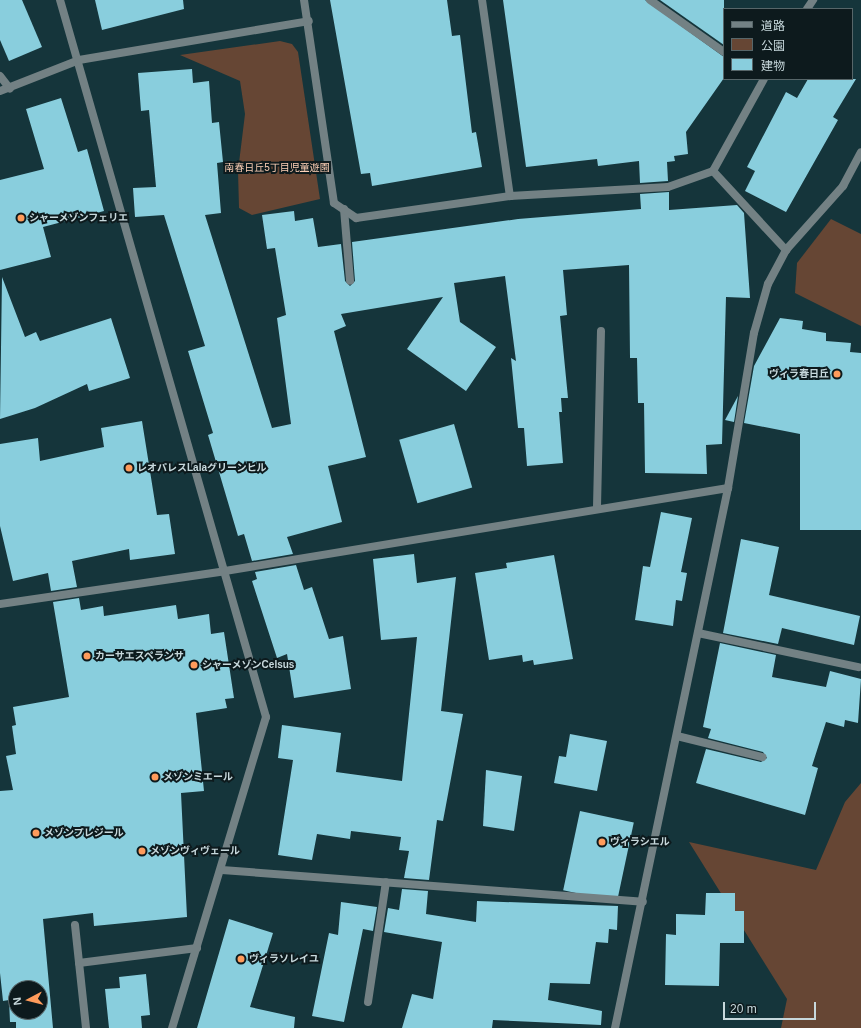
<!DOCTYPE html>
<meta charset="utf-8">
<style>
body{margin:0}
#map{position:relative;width:861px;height:1028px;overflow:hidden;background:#15353b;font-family:Arial,"Noto Sans JP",sans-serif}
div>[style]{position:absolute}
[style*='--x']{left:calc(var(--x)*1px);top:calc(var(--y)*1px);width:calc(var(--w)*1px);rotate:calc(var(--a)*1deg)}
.green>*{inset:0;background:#664634}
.building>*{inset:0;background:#89cedd;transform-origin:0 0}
.service>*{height:8px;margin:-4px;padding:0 4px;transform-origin:4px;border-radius:4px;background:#738184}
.minor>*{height:8px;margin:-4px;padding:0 4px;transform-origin:4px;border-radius:4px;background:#738184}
.tertiary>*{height:8px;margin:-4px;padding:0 4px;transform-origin:4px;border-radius:4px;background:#738184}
.dots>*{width:11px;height:11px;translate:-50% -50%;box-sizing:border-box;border:2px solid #0d1a1d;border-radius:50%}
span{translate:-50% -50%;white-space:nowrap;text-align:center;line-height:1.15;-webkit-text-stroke:4px #0d1a1d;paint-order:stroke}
.park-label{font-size:10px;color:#fed1b7}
.poi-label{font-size:10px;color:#c7d8dc;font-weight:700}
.left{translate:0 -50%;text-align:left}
.right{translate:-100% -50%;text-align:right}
.legend{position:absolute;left:723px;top:8px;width:130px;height:72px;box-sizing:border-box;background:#0d1a1d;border:1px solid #576669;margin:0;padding:5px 7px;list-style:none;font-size:12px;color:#c7d8dc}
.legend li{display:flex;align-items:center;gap:8px;height:20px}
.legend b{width:20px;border:1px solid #576669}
.north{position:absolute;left:8px;top:980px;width:40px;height:40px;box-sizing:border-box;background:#0d1a1d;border:1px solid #576669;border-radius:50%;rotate:263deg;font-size:11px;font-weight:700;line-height:16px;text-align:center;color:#c7d8dc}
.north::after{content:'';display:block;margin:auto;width:14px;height:18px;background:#ff9b5b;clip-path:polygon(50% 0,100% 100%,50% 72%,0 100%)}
.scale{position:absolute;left:723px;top:1002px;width:93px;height:18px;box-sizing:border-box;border:2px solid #c7d8dc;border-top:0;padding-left:5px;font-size:12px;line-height:14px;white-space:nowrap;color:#c7d8dc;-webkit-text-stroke:3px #0d1a1d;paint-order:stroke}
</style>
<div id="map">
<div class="green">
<i style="clip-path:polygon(280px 41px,292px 44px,298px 52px,320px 199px,252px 215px,239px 208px,238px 171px,245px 114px,240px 81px,180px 55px)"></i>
<i style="clip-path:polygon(831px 219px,861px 234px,861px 326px,795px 293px,797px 263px)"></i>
<i style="clip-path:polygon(861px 783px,861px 1028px,781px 1028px,787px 999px,689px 842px,816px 870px,845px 802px)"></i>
</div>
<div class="building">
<i style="clip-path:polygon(0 0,22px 0,42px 47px,9px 61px,0 40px)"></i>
<i style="clip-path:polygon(95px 0,183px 0,184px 9px,102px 30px)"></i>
<i style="clip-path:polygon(330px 0,447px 0,452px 36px,460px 35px,472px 133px,476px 132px,482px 167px,372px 186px,370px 173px,361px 174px)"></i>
<i style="clip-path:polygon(503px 0,645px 0,724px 57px,724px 78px,686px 132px,688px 154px,674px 156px,675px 161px,667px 162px,668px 181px,640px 183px,639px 161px,598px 166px,597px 159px,526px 167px)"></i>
<i style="clip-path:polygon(660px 0,724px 0,724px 45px)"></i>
<i style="clip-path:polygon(192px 69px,193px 83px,209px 81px,212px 123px,219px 122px,223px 162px,217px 163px,221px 213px,205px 215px,272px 428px,291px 424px,277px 318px,286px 315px,275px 248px,267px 249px,262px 215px,294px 211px,295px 221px,313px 218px,318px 247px,341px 244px,345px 281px,350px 286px,355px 281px,352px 242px,518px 219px,641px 209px,640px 194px,669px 192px,669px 210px,737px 205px,744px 213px,750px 298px,726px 297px,722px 444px,706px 445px,707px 474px,645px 473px,644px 403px,638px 403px,637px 358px,630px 358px,629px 265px,563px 270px,567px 315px,560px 316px,568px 398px,561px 398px,562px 412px,559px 412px,563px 463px,527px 466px,524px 428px,518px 428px,511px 358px,516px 361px,505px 276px,454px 283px,460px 322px,496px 347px,466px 391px,407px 349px,443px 297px,341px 314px,346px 326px,334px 331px,366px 457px,328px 466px,342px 522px,287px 537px,293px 554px,252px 561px,244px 534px,238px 536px,208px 435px,213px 433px,188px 351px,205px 346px,164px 215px,135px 217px,133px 188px,156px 187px,149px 110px,141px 111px,138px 73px)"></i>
<i style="clip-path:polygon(808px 79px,856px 79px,833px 117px,838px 120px,786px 212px,745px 191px,755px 171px,747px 167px,786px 92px,797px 98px)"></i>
<i style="clip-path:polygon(61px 98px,78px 152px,87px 149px,104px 211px,43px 227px,51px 257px,0 270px,0 180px,44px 169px,26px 109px)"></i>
<i style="clip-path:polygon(2px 277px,25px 337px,36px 332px,40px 341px,111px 318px,130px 378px,89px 391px,87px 384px,35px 408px,0 419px)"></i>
<i style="clip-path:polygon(780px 318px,803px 321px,802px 329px,826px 333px,826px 341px,851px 343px,850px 352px,861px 353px,861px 530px,800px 530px,800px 434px,744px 423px,754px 366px)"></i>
<i style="clip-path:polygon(738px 396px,734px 422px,725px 420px)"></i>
<i style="clip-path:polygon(142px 421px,157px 515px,169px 514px,175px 554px,130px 560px,129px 549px,72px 561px,77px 587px,51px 591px,48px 573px,13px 581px,0 526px,0 444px,38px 438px,40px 461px,104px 447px,101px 428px)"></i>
<i style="left:454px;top:424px;width:66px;height:57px;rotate:74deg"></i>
<i style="clip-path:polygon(661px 512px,692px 518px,681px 572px,687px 573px,682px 601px,676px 600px,673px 626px,635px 620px,643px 566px,650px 567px)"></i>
<i style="clip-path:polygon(741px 539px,779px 547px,769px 595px,860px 616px,854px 645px,782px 628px,778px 644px,723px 633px)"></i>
<i style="clip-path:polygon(414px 554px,417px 583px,456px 577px,441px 711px,463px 714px,443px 821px,437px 820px,429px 880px,404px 878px,409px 851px,399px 850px,401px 837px,351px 831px,350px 839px,317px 834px,312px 860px,278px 855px,293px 760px,278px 758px,282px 725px,341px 733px,336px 772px,402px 781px,417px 637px,381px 640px,373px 559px)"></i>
<i style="clip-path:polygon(554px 555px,573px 659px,534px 665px,533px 660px,523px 662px,522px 655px,489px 660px,475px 573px,507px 568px,506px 563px)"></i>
<i style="clip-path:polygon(296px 565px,304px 590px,312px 587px,329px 639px,343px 636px,351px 689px,294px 698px,287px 654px,277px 658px,252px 581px,257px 579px,255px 572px)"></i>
<i style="clip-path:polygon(evenodd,79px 598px,81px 610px,103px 606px,104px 616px,176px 605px,178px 619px,209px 614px,211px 634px,224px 632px,234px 698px,225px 699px,227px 708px,196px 713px,204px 791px,181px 793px,187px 917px,94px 926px,93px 913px,43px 919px,53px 1028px,16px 1028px,16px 1022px,10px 1022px,9px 1000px,3px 1001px,0 973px,0 791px,13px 790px,6px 756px,16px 754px,12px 726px,16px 725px,13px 707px,69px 697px,53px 602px,79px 598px,16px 988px,40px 988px,40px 1012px,16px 1012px,16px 988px)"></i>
<i style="clip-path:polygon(720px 643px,776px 655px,772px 677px,826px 687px,830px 671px,861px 679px,858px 723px,845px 720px,844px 727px,826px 722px,812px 766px,818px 768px,805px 815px,696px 783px,706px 749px,761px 762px,767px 758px,763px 752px,708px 738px,711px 729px,703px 727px)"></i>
<i style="clip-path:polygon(570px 734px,607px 741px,597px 791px,554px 783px,559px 756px,566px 757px)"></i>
<i style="clip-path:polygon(486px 770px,522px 776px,514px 831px,483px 826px)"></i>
<i style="left:580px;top:811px;width:55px;height:81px;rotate:12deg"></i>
<i style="clip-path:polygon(402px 889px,428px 891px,426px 914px,476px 922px,477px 901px,618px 906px,617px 930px,609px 929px,608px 943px,596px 942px,590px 984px,550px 983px,548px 1000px,602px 1011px,601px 1025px,493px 1020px,492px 1028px,402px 1028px,412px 994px,433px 999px,442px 942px,384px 932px,388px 908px,399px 910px)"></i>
<i style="clip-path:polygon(706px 893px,735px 893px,735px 911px,744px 911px,744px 943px,720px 943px,719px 986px,665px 985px,666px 934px,676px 935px,676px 914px,705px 915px)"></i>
<i style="clip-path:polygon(341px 902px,377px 907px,373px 931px,363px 929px,344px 1022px,312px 1016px,329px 933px,338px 935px)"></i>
<i style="clip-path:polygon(229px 919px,273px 933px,250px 1007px,295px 1017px,294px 1028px,197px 1028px)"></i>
<i style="clip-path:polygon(146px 974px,150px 1015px,141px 1016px,142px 1028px,109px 1028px,105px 989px,120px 988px,119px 977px)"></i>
</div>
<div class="service">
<i style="--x:344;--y:209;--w:72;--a:85.2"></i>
</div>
<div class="minor">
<i style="--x:60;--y:0;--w:746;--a:73.97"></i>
<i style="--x:266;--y:717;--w:325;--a:106.8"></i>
<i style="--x:482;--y:0;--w:198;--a:81.9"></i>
<i style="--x:650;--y:0;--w:90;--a:35.1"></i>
<i style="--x:0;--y:76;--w:16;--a:52"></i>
<i style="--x:0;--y:91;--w:85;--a:-21.4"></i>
<i style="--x:79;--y:60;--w:233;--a:-9.6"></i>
<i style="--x:713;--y:171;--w:108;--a:47.3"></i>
<i style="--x:597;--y:507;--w:176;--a:-88.7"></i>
<i style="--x:0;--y:604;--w:227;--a:-8.3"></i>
<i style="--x:225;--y:571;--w:510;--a:-9.37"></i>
<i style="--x:698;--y:633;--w:164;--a:12"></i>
<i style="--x:677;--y:736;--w:88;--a:13.9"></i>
<i style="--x:222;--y:870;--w:422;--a:4.3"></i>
<i style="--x:75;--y:925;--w:104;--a:83.9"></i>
<i style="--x:79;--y:963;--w:119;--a:-7.2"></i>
<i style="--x:368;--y:1002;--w:121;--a:-81.5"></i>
<i style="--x:615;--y:1028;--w:552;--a:-78.18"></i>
<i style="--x:728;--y:488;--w:157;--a:-80.5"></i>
<i style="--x:754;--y:333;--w:51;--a:-74.1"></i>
<i style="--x:768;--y:284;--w:38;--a:-62"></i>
<i style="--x:786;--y:250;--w:86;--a:-48.3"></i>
<i style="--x:843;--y:186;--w:38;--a:-62"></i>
</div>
<div class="tertiary">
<i style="--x:304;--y:0;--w:205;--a:81.6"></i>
<i style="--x:334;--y:203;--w:27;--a:34"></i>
<i style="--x:356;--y:218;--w:156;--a:-8.1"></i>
<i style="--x:510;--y:196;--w:158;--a:-3.3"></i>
<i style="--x:668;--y:187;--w:48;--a:-19.6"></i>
<i style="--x:713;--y:171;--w:105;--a:-61"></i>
<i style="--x:807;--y:9;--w:11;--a:-56"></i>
</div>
<div class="dots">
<i style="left:21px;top:218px;background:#ff9b5b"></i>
<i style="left:837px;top:374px;background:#ff9b5b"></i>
<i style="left:129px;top:468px;background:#ff9b5b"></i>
<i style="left:87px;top:656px;background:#ff9b5b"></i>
<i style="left:194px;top:665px;background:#ff9b5b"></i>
<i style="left:155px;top:777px;background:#ff9b5b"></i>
<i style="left:36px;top:833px;background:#ff9b5b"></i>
<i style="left:602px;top:842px;background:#ff9b5b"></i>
<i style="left:142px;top:851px;background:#ff9b5b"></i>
<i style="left:241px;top:959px;background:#ff9b5b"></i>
</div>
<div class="park-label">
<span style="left:277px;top:168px">南春日丘5丁目児童遊園</span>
</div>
<div class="poi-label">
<span class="left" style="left:29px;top:218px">シャーメゾンフェリエ</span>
<span class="right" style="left:829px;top:374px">ヴィラ春日丘</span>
<span class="left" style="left:137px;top:468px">レオパレスLalaグリーンヒル</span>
<span class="left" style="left:95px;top:656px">カーサエスペランサ</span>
<span class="left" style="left:202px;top:665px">シャーメゾンCelsus</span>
<span class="left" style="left:163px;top:777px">メゾンミエール</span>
<span class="left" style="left:44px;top:833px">メゾンプレジール</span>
<span class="left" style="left:610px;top:842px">ヴィラシエル</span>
<span class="left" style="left:150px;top:851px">メゾンヴィヴェール</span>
<span class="left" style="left:249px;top:959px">ヴィラソレイユ</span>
</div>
<ul class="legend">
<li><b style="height:5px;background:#738184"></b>道路</li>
<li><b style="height:11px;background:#664634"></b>公園</li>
<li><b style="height:11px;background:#89cedd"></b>建物</li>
</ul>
<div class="north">N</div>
<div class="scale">20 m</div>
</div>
